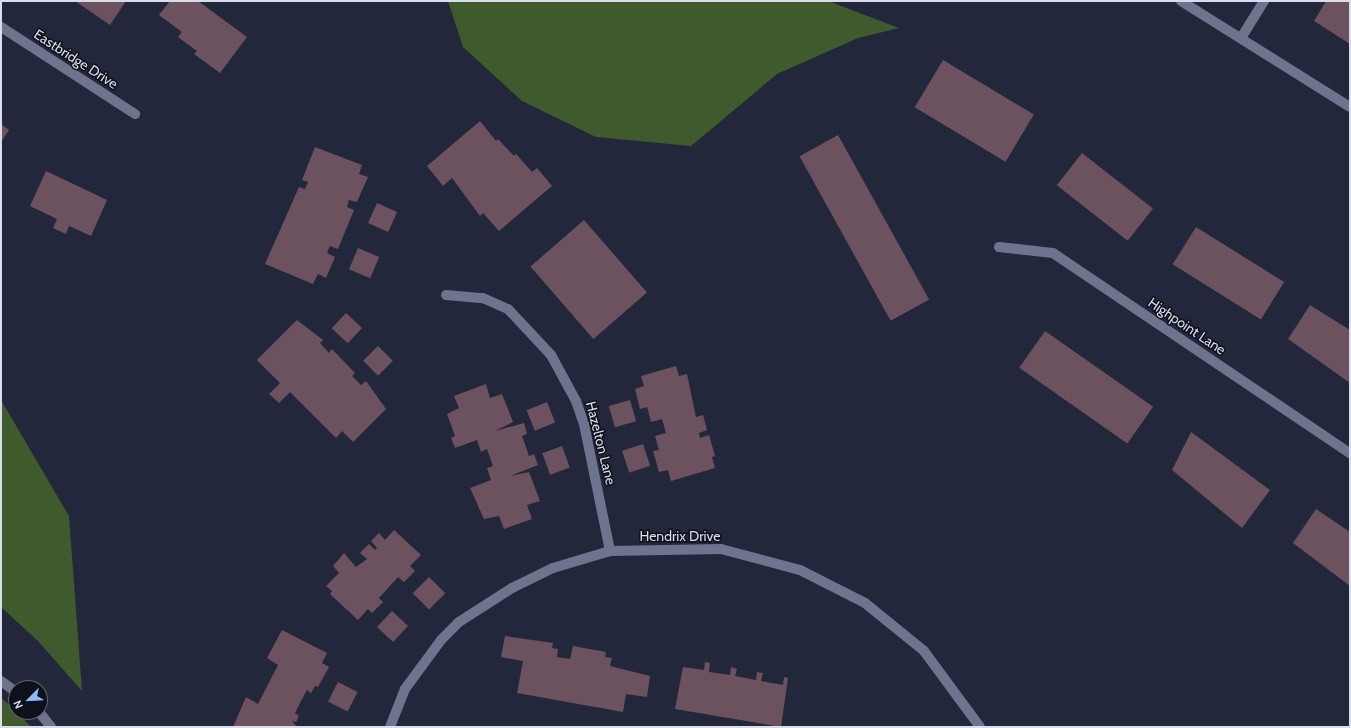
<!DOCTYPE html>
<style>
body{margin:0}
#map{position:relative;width:1351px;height:728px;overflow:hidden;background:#23273c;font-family:Cabin,sans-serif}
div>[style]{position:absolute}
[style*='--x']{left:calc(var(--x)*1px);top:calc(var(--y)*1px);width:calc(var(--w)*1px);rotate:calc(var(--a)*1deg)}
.green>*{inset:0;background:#3f5a2d}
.building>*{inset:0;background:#6c515e;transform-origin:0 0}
.minor>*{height:10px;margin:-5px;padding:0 5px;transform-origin:5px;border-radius:5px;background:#6e748e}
span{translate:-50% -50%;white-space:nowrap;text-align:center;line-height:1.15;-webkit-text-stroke:3px #0f111a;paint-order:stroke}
.street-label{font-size:14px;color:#d9dceb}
.frame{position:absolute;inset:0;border:2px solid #d9dceb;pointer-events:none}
.north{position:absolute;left:8px;top:680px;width:40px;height:40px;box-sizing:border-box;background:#0f111a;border:1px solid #60626e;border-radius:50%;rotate:246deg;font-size:11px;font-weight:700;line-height:16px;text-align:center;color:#d9dceb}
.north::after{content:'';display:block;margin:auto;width:14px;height:18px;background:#8db9fc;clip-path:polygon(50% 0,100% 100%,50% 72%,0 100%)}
</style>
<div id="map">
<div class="green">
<i style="clip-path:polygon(448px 1px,828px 1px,899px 28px,858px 38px,777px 74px,691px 146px,596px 137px,522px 101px,463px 47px)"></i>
<i style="clip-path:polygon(1px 400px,69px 516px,82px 691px,38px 641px,1px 607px)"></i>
<i style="clip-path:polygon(1px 698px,12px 707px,31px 727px,1px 727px)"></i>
</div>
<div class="building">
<i style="clip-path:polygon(75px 1px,126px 1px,110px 25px)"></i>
<i style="clip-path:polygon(170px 1px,198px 1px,247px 37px,220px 73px,194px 54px,197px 51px,178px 37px,182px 32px,159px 15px)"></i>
<i style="clip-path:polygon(1326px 1px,1350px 1px,1350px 44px,1314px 21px)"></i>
<i style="left:943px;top:60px;width:106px;height:55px;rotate:31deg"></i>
<i style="clip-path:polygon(480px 121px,496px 141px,498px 139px,514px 156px,516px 154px,532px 172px,537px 168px,552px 186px,499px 231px,483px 213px,480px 216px,452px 178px,443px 186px,427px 166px)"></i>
<i style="clip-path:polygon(1px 124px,9px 130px,1px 142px)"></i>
<i style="left:838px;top:135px;width:188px;height:44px;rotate:61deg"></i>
<i style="clip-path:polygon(315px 147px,362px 165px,359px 174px,368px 177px,357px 202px,349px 200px,347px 207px,354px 210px,338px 249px,330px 246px,327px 253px,335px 257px,326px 278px,318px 274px,313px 284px,265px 264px,299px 187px,305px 189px,308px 182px,302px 180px)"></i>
<i style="left:1082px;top:153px;width:90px;height:41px;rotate:38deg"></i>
<i style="clip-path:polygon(46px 171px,107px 200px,91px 236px,69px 226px,66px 234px,53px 228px,57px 219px,30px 206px)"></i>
<i style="left:377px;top:203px;width:22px;height:22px;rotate:24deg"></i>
<i style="left:584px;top:220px;width:96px;height:71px;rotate:49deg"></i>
<i style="left:1196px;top:227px;width:104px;height:44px;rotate:32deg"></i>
<i style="left:358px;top:248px;width:23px;height:23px;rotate:23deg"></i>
<i style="clip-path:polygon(1310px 305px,1350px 330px,1350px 383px,1288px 339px)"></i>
<i style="left:346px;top:313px;width:22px;height:21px;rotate:43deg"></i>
<i style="clip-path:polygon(297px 320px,323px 340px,320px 343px,329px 353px,332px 349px,355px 373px,352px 376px,361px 385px,366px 381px,386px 409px,353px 442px,342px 431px,336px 438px,290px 392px,279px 403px,269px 394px,280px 383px,257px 360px)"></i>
<i style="left:1045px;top:331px;width:132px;height:45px;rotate:35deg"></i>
<i style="left:378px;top:346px;width:21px;height:21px;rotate:45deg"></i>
<i style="clip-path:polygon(676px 366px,679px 376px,687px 374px,696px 417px,703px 415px,707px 430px,699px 433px,700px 438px,709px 435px,715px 456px,712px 457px,715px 468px,671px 481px,668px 470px,659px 472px,653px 451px,659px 450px,655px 436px,666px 433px,662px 419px,651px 422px,647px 407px,640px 409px,635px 389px,644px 386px,641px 376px)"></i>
<i style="clip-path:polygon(486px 384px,490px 398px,502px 394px,513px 422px,495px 431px,524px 423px,527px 434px,522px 436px,529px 456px,534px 454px,538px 465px,510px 476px,529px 472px,540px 501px,527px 505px,532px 519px,504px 529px,499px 516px,484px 519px,470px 488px,491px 480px,487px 468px,493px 466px,487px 449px,481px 452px,477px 440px,455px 448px,451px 438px,455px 436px,447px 414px,459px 408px,454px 396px)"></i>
<i style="left:630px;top:400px;width:22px;height:22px;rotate:74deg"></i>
<i style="left:547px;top:402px;width:22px;height:22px;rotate:68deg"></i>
<i style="clip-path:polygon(1191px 432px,1270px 490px,1242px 528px,1172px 470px)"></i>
<i style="left:643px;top:444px;width:23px;height:22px;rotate:72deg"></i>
<i style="left:562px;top:446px;width:23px;height:21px;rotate:70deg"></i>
<i style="clip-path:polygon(1316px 509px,1350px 532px,1350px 586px,1293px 543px)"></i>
<i style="clip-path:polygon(394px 530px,421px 555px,410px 566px,415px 571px,404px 582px,398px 577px,379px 598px,383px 602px,372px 613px,368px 609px,358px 620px,330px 594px,332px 591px,326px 586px,339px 573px,333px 566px,344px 553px,356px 567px,367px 559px,360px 553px,369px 544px,375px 550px,377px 548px,371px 541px,379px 533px,385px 540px)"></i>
<i style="left:429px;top:577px;width:23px;height:23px;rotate:45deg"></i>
<i style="left:392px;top:611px;width:22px;height:22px;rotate:43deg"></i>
<i style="clip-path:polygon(282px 630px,327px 653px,322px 663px,329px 667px,318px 687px,315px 686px,311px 693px,307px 690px,301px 701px,295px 713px,299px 716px,296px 722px,292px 721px,297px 727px,233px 727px,246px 697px,258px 704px,278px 665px,267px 658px)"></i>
<i style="clip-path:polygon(505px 636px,553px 643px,552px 648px,558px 649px,557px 657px,570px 659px,573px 646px,606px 652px,605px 657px,612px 658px,610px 666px,650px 676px,647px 697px,626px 694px,623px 712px,517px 693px,523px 661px,501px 657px)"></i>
<i style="clip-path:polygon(705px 662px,710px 663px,709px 672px,730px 675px,731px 667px,737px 669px,735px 676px,756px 680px,757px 672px,763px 673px,761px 681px,783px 685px,784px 677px,788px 678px,781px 727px,675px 709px,683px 667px,704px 670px)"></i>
<i style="left:338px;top:682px;width:22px;height:22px;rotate:27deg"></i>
</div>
<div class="minor">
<i style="--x:1181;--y:1;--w:199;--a:32.1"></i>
<i style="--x:1;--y:27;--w:160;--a:33"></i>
<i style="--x:1241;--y:38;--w:44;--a:-58.1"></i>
<i style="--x:999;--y:247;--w:54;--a:6.3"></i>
<i style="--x:1053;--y:253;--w:358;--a:34"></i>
<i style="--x:446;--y:295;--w:37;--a:5"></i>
<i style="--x:483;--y:298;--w:27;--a:24"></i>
<i style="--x:508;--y:309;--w:63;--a:46.9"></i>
<i style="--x:551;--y:355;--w:52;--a:61.5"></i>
<i style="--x:576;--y:401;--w:24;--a:71"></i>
<i style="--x:584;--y:424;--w:130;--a:78.4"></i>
<i style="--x:1;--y:681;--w:19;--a:36"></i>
<i style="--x:39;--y:712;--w:19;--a:51"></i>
<i style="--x:390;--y:727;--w:41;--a:-68.5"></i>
<i style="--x:405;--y:689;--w:61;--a:-53.7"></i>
<i style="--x:441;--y:640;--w:25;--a:-45"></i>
<i style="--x:459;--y:622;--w:63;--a:-32.7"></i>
<i style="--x:512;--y:588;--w:46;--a:-26"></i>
<i style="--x:553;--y:568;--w:59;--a:-16.6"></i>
<i style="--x:610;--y:551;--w:111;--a:-1"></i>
<i style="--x:721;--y:549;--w:82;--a:14.9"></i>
<i style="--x:800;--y:570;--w:73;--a:26.9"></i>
<i style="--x:865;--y:603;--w:76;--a:39.1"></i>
<i style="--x:924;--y:651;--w:94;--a:53.6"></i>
</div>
<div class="street-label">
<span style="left:76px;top:59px;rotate:33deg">Eastbridge Drive</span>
<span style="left:1187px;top:326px;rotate:34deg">Highpoint Lane</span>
<span style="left:601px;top:443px;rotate:76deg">Hazelton Lane</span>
<span style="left:680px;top:536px">Hendrix Drive</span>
</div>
<div class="frame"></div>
<div class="north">N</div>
</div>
